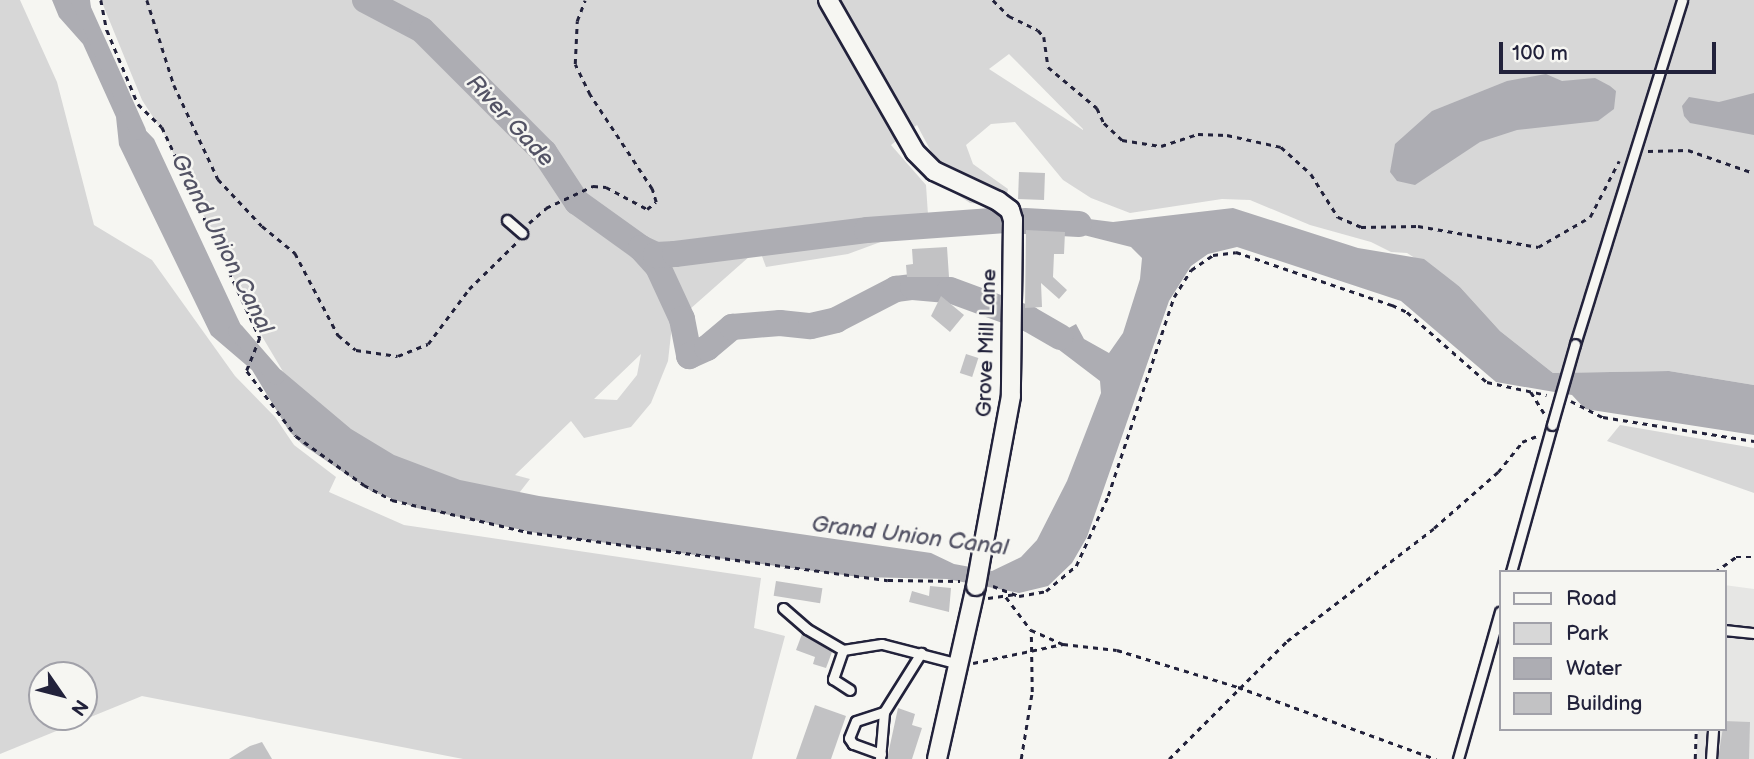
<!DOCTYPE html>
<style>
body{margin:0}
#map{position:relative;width:1754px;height:759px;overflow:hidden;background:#f6f6f2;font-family:"Balsamiq Sans",sans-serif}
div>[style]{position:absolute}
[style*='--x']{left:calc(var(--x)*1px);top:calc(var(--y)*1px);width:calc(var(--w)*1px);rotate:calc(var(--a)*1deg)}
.built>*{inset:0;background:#e6e6e4}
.green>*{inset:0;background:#d7d7d7}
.water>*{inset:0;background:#adadb3}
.canal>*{height:16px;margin:-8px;padding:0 8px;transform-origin:8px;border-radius:8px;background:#adadb3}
.river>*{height:26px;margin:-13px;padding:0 13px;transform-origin:13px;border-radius:13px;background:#adadb3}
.building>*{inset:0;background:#c2c2c4;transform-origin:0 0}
.path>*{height:2.5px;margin-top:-1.25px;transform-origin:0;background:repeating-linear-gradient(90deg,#22223b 0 5px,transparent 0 10px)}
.roads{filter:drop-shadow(2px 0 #22223b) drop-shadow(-2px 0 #22223b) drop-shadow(0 2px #22223b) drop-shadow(0 -2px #22223b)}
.lane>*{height:9px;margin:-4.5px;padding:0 4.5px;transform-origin:4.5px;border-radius:4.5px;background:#f6f6f2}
.street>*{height:18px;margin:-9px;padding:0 9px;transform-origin:9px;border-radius:9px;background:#f6f6f2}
.bridges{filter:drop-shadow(2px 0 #22223b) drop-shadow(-2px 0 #22223b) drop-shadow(0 2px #22223b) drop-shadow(0 -2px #22223b)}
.lane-bridge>*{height:9px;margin:-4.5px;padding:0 4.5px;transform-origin:4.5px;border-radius:4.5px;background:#f6f6f2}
.street-bridge>*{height:18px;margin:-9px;padding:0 9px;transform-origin:9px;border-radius:9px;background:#f6f6f2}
span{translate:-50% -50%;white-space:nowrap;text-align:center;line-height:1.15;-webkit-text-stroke:5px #f6f6f2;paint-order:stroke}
.street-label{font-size:21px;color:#22223b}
.water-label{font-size:23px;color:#535365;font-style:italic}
.legend{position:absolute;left:1499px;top:570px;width:228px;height:161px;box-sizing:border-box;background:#f6f6f2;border:2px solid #a1a1a9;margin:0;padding:9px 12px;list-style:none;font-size:21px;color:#22223b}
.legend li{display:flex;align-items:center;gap:14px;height:35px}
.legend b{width:35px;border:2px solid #a1a1a9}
.north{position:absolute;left:28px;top:661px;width:70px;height:70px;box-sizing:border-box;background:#f6f6f2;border:2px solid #a1a1a9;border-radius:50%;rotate:125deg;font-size:19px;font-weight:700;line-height:28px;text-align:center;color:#22223b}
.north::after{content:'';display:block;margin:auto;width:24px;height:32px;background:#22223b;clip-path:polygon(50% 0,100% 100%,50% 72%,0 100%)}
.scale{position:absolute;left:1499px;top:42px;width:217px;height:32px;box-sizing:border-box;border:4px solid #22223b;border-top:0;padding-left:9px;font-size:21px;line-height:24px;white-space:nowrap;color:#22223b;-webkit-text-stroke:5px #f6f6f2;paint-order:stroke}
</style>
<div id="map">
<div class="built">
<i style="clip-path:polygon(1724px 585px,1754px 589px,1754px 759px,1696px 759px,1698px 729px,1724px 729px)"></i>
</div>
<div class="green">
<i style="clip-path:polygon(evenodd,0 0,20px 0,57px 82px,94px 225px,152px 260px,235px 376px,275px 417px,294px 445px,336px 477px,329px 492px,404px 525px,761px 578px,754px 628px,785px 636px,752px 759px,463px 759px,142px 696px,0 754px,0 0,42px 675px,84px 675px,84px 717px,42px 717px,42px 675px)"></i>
<i style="clip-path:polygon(evenodd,101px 0,1754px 0,1754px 385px,1669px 371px,1553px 373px,1500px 331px,1460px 287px,1407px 253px,1391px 252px,1371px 242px,1310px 225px,1250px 200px,1222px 199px,1130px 213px,1091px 198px,1063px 180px,1015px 122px,991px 124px,966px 145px,973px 164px,1008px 189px,1005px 206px,970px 203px,952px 191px,917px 125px,891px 145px,926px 185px,928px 215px,899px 218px,886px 240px,848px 254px,766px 267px,759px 248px,672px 325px,668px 361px,651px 403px,631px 427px,584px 438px,571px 421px,515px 475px,530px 479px,516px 497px,424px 475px,355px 434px,288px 380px,263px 338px,164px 134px,142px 100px,101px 0,1009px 54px,1083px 129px,1083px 130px,989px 69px,1009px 54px,101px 0,641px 354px,637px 375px,617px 400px,594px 399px,641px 354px)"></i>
<i style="clip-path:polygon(1620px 425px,1754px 448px,1754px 493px,1607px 441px)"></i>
</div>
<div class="water">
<i style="clip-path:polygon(52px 0,90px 0,95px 39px,127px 111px,154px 139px,258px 362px,281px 370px,351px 429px,394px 455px,460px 480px,539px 496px,931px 553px,954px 564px,992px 571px,1021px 557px,1037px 540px,1067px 481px,1101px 393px,1100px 381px,1029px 327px,1032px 312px,1065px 330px,1076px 324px,1084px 339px,1109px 353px,1123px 333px,1140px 279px,1142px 258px,1131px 247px,1048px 226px,1049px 214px,1113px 222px,1233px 208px,1358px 248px,1424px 259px,1460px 287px,1500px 331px,1553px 373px,1669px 371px,1754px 385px,1754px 435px,1585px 409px,1572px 395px,1496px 382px,1401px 301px,1237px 247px,1208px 254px,1191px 266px,1169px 301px,1087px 537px,1072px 563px,1048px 586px,1019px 593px,947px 579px,859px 577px,541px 534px,417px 508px,371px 491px,303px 445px,289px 431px,252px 370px,211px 335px,119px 145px,116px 117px,83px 44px,59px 17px)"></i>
<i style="clip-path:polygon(1546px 74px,1562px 81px,1595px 78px,1610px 86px,1616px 91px,1614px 109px,1598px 121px,1517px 130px,1480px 142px,1415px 185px,1397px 181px,1390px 172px,1395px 144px,1432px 111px,1507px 81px)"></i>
<i style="clip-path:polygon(1754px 93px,1754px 135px,1690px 123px,1684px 116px,1682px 106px,1689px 97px,1719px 102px)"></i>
</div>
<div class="canal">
<i style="--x:79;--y:0;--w:144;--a:65.8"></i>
<i style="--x:236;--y:331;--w:61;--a:49"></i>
</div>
<div class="river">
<i style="--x:365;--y:0;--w:64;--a:27.8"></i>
<i style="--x:422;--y:30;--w:173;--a:45"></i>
<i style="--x:544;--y:152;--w:60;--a:56.6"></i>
<i style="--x:577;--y:202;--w:79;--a:35.7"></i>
<i style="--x:641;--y:248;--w:25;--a:48"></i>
<i style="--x:658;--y:267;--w:57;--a:65.2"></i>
<i style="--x:682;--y:319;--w:38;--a:79"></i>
<i style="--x:689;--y:356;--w:20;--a:-24"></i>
<i style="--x:707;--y:348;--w:33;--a:-40"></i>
<i style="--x:732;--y:327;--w:48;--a:-4.8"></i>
<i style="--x:780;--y:323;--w:31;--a:6"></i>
<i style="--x:811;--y:326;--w:26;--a:-13"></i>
<i style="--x:836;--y:320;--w:68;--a:-27.3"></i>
<i style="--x:896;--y:289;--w:17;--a:-7"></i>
<i style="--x:913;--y:287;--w:37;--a:5"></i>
<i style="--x:950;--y:290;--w:84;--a:20.2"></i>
<i style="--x:1029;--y:319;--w:36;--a:30"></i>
<i style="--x:1025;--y:221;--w:54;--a:3.2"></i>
<i style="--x:641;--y:248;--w:17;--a:25"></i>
<i style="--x:656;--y:255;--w:19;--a:-3"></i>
<i style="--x:675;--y:254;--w:193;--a:-7.1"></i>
<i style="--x:867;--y:230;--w:139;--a:-4.1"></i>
</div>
<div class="building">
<i style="left:1019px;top:172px;width:26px;height:27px;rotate:2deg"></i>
<i style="clip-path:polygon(1026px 230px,1065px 232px,1064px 254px,1054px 254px,1053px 277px,1067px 290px,1059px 299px,1041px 283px,1042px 307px,1025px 308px)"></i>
<i style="clip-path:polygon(947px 247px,949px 277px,907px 277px,906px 265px,913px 264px,912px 249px)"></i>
<i style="clip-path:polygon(941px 296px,964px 315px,950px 332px,931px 316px)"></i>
<i style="left:966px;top:354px;width:13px;height:20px;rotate:18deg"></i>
<i style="left:776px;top:581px;width:47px;height:15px;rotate:9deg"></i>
<i style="clip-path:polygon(930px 586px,951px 588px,949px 612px,909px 602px,912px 591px,929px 596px)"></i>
<i style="clip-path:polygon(802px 634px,832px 652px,826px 668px,813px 664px,815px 657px,796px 650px)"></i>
<i style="clip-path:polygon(815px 705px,846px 716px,831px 759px,796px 759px)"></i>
<i style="clip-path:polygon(898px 708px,915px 714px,912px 725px,922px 728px,912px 759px,887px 759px)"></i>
<i style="clip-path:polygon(1724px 721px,1750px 722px,1749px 759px,1718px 759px)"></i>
<i style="clip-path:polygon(262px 742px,272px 759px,229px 759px,250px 746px)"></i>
</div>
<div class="path">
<i style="--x:101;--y:0;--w:31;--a:79"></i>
<i style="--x:107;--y:30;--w:80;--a:67.3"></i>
<i style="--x:138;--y:104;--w:33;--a:44"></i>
<i style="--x:162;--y:127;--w:233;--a:65.1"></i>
<i style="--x:260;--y:338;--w:35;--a:112"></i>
<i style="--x:247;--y:371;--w:81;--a:53"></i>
<i style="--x:296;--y:436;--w:84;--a:35.8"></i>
<i style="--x:364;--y:485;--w:32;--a:28"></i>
<i style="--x:392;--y:500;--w:139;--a:13.3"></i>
<i style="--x:527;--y:532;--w:364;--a:7.6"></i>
<i style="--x:888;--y:580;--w:72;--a:0.8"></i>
<i style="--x:147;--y:0;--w:89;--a:72.4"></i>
<i style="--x:174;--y:85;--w:104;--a:64.9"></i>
<i style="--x:218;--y:179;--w:64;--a:46.9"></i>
<i style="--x:262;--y:226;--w:43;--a:39.3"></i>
<i style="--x:295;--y:253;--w:93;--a:62.3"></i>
<i style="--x:338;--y:335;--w:23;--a:40"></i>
<i style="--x:356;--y:350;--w:42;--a:8.1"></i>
<i style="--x:398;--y:356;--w:32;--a:-22"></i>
<i style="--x:428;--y:344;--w:69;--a:-53.3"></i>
<i style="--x:469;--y:289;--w:66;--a:-44.4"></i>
<i style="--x:993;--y:0;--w:23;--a:45"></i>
<i style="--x:1009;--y:16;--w:32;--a:26"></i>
<i style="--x:1038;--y:30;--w:9;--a:49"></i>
<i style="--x:1044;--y:37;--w:30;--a:82"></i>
<i style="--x:1048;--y:67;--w:64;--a:39.9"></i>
<i style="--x:1097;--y:108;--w:17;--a:65"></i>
<i style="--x:1104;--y:123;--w:25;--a:43"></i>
<i style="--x:1122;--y:140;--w:39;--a:9"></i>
<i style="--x:1161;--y:146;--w:39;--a:-18"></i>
<i style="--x:1198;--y:134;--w:29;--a:2"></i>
<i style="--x:1227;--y:135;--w:55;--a:12.5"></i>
<i style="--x:1281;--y:147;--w:40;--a:42"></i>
<i style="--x:1311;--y:174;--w:51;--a:57.9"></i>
<i style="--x:1338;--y:217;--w:25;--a:23"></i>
<i style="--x:1361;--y:227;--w:57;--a:-1"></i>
<i style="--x:1418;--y:226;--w:122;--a:9.9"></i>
<i style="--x:1538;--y:247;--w:60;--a:-30"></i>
<i style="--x:1590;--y:217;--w:63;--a:-62.6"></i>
<i style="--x:1648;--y:151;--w:40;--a:-1.4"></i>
<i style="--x:1688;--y:150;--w:70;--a:19.2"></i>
<i style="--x:529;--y:223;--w:23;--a:-41"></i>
<i style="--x:546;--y:208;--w:52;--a:-25.1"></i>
<i style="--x:593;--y:186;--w:13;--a:4"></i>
<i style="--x:606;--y:187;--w:47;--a:28.2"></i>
<i style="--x:647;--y:209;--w:11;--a:-38"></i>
<i style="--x:656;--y:202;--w:14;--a:-107"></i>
<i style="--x:652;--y:189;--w:113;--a:-123.4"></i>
<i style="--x:590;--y:95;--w:34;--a:-116"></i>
<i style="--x:575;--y:64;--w:43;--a:-87.3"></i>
<i style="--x:577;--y:21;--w:22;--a:-69"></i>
<i style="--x:1531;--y:392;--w:25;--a:58"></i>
<i style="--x:1571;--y:401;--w:36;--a:27"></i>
<i style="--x:1603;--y:417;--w:153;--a:9"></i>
<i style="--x:1715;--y:572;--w:26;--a:-36"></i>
<i style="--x:1736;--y:557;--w:18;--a:0"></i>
<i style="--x:993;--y:586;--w:28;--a:21"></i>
<i style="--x:1019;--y:596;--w:27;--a:-10"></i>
<i style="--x:1046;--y:591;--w:39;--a:-40"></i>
<i style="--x:1076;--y:566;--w:77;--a:-65.4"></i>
<i style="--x:1108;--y:496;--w:210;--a:-71.7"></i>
<i style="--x:1174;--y:297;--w:32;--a:-58"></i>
<i style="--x:1191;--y:270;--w:27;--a:-34"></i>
<i style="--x:1213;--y:255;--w:23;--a:-7"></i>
<i style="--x:1236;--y:252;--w:165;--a:18.8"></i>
<i style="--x:1392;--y:305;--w:17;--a:25"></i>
<i style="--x:1407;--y:312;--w:106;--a:41.2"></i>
<i style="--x:1487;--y:382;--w:61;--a:12.2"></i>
<i style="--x:1006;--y:597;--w:41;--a:52.9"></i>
<i style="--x:1031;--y:630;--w:35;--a:24"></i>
<i style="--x:1063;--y:644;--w:54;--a:6.3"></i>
<i style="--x:1117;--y:650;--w:127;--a:17"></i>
<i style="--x:1238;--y:687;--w:211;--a:20"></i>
<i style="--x:988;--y:598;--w:28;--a:-8"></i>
<i style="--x:973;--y:663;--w:92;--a:-11.9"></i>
<i style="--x:1021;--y:759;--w:68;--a:-80.7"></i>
<i style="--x:1032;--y:692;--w:62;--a:-90.9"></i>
<i style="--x:1169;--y:759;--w:167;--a:-45"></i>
<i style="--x:1287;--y:641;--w:185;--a:-37.5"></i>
<i style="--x:1434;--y:528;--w:85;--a:-41.2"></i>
<i style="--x:1498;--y:472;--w:38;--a:-51"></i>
<i style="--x:1522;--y:442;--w:18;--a:-22"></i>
<i style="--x:1695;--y:759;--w:30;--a:-88"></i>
</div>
<div class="roads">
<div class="lane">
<i style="--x:507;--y:220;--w:20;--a:41"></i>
<i style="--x:1575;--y:344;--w:360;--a:-72.7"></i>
<i style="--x:1511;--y:572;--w:153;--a:-74.4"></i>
<i style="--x:783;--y:608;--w:32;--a:41"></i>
<i style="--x:807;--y:629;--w:42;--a:30.3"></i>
<i style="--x:843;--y:650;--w:39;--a:-9"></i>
<i style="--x:882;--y:644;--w:80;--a:14.6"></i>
<i style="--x:1724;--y:630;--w:30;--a:6"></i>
<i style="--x:843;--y:650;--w:31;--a:109"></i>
<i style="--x:833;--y:679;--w:20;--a:33"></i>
<i style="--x:881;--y:754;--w:30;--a:-160"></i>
<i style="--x:853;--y:744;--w:7;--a:-124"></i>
<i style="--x:849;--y:738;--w:18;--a:-68"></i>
<i style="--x:856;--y:721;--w:29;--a:-18"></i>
<i style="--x:880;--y:759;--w:47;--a:-85.1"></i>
<i style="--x:884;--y:712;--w:70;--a:-57.9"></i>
<i style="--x:1458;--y:759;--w:153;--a:-74.1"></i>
<i style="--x:1711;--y:759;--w:30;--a:-86"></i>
</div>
<div class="street">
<i style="--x:828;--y:0;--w:175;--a:60.2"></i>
<i style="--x:915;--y:152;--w:27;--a:45"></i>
<i style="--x:934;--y:171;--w:71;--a:25.1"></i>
<i style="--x:998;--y:201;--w:15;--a:37"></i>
<i style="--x:1010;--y:210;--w:10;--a:73"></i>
<i style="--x:1013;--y:220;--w:176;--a:90.7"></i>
<i style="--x:1011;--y:396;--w:159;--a:100.5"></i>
<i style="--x:937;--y:759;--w:177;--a:-77.3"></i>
</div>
</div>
<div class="bridges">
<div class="lane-bridge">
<i style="--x:1552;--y:425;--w:84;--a:-74.1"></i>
</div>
<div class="street-bridge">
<i style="--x:976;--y:586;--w:35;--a:-80"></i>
</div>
</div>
<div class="street-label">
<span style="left:987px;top:343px;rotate:-88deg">Grove Mill Lane</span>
</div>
<div class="water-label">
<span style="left:510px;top:121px;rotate:47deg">River Gade</span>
<span style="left:222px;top:244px;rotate:63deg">Grand Union Canal</span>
<span style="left:910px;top:536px;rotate:7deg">Grand Union Canal</span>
</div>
<ul class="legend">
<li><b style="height:9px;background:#f6f6f2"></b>Road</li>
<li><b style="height:19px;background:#d7d7d7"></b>Park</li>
<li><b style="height:19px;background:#adadb3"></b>Water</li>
<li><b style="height:19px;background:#c2c2c4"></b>Building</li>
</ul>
<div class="north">N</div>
<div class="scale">100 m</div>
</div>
